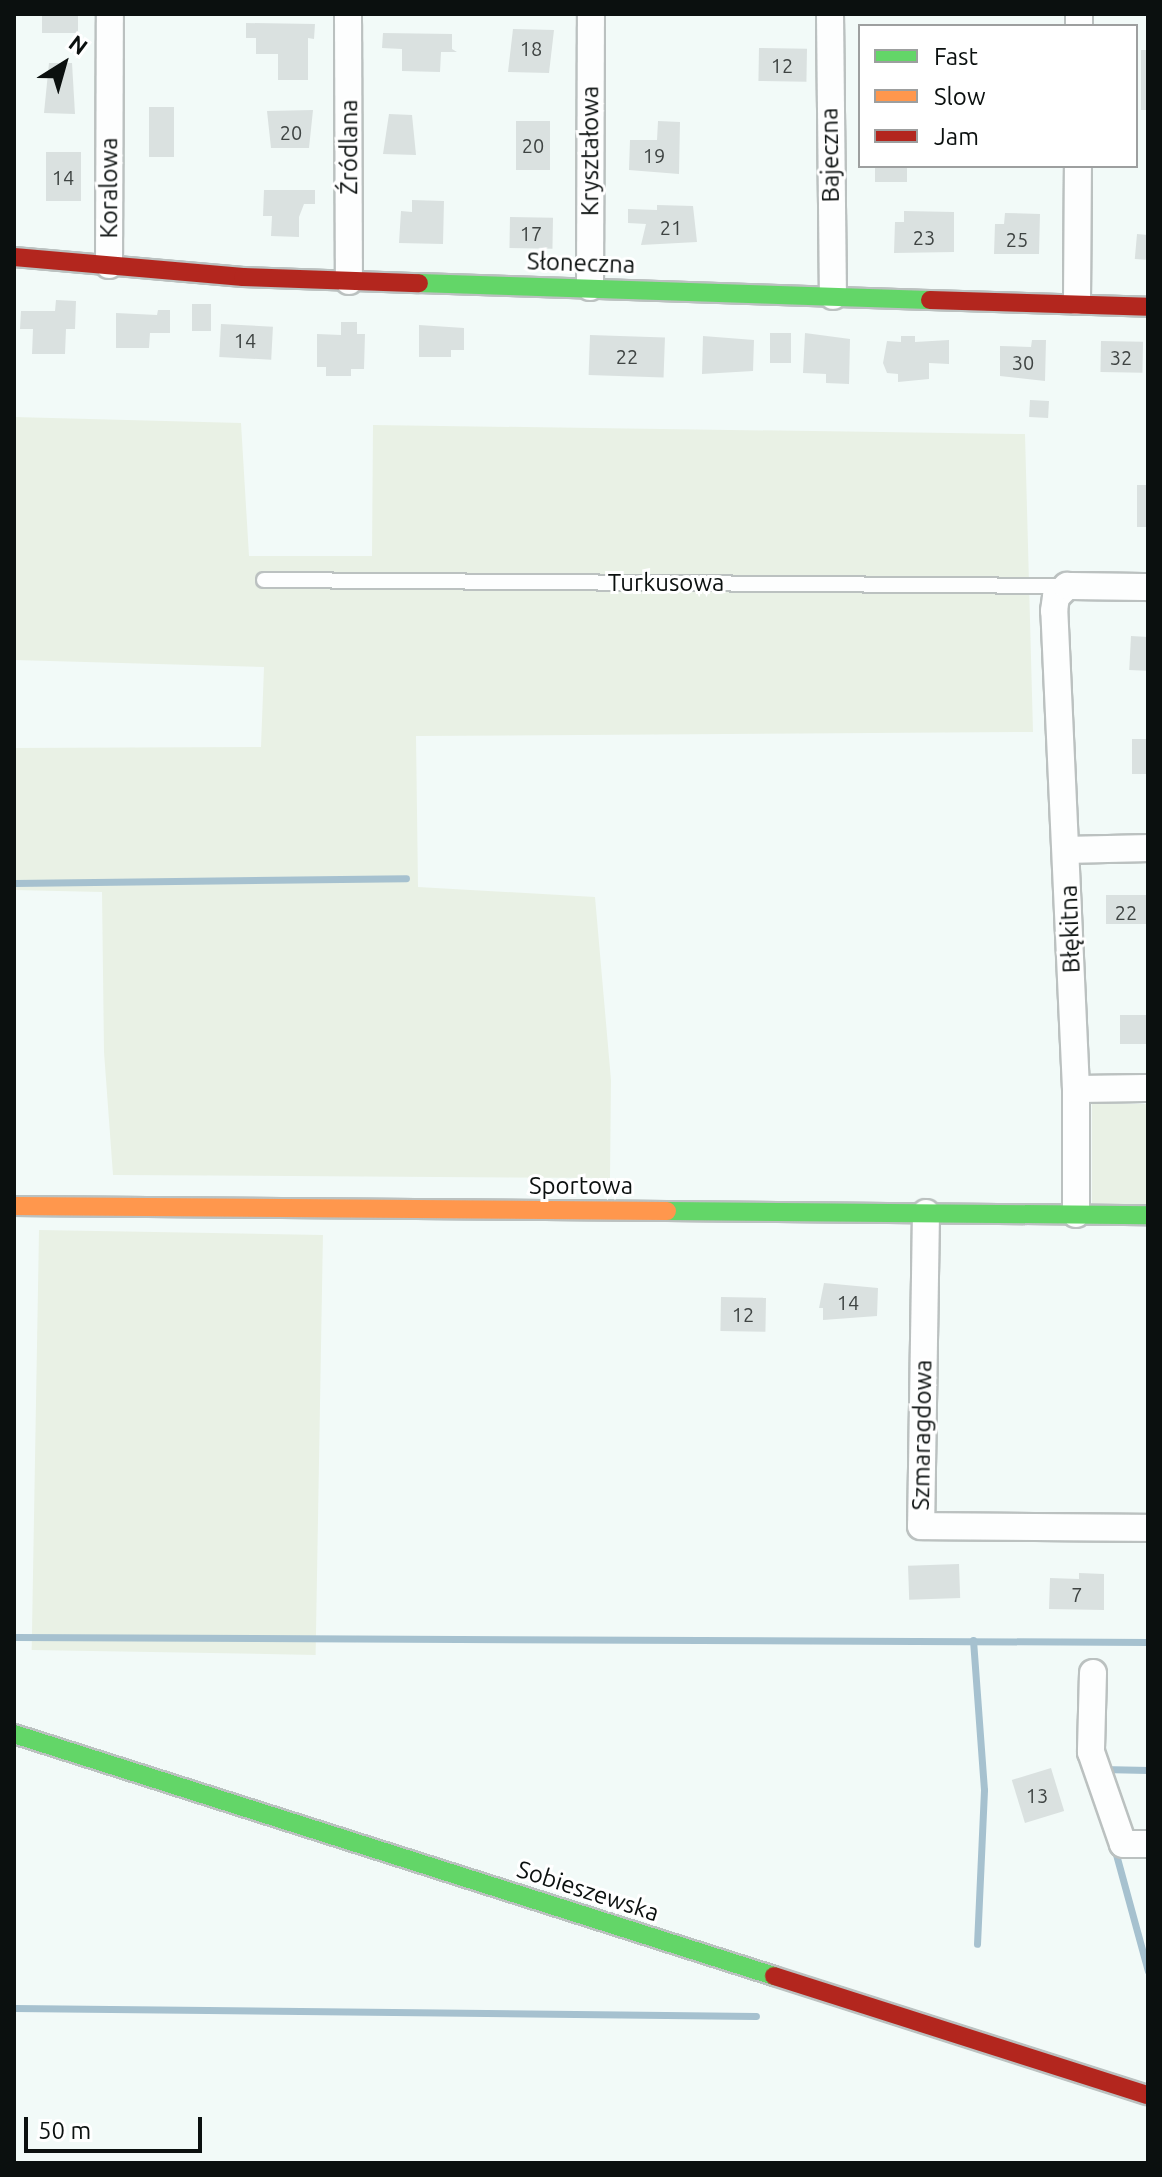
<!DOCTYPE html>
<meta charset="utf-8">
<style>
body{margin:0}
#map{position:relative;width:1162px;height:2177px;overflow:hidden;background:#f2faf8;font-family:Ubuntu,sans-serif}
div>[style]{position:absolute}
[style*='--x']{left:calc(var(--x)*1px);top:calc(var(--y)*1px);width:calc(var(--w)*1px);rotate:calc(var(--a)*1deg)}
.green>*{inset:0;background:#e9f1e5;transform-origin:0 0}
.stream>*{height:7px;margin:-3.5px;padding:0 3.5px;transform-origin:3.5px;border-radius:3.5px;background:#a6c1cf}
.building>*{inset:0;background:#dae1e0;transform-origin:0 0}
.roads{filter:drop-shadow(2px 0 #bbc1c0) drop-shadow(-2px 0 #bbc1c0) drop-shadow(0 2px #bbc1c0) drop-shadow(0 -2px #bbc1c0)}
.lane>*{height:14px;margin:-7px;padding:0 7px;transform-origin:7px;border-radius:7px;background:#fdfefe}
.street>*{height:26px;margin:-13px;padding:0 13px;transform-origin:13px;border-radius:13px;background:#fdfefe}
.fast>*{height:18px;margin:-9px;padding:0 9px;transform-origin:9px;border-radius:9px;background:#63d668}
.slow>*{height:18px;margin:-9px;padding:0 9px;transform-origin:9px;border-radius:9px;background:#ff974d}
.jam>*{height:18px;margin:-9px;padding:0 9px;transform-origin:9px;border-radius:9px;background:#b3261e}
span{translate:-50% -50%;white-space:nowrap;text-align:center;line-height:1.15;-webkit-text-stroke:6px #fff;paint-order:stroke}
.number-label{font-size:20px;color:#3f4443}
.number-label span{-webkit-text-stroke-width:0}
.street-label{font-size:24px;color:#0b100f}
.frame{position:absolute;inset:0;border:16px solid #0b100f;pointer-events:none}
.legend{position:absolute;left:858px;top:24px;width:280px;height:144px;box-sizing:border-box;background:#fff;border:2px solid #9d9f9f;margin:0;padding:10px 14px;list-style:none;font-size:24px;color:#0b100f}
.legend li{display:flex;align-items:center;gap:16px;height:40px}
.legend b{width:40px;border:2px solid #9d9f9f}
.north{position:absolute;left:24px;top:24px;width:80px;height:80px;-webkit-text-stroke:6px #fff;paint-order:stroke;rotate:37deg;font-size:22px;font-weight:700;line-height:32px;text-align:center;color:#0b100f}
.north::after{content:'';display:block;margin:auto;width:28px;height:36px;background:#0b100f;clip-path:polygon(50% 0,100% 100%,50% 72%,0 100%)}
.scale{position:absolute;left:24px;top:2117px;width:178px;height:36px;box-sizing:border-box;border:4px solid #0b100f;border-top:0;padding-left:10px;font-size:24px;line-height:28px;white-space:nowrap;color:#0b100f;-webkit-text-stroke:6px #fff;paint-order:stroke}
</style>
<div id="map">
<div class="green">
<i style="clip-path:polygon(14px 417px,241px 423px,249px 556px,372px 556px,373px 425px,1025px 434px,1033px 732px,416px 736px,418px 887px,595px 897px,611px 1080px,610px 1178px,113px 1175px,104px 1052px,102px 892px,14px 890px,14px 748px,261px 747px,264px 667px,14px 660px)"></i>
<i style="left:1148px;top:1104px;width:100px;height:56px;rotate:90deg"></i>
<i style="left:39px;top:1230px;width:284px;height:420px;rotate:1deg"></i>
</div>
<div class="stream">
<i style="--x:14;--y:883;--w:392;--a:-0.7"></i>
<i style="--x:14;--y:1637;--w:1134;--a:0.25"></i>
<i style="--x:973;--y:1640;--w:150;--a:85.8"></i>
<i style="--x:984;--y:1790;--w:154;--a:92.6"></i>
<i style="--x:1102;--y:1769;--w:46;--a:1.2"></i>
<i style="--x:1114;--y:1847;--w:129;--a:74.7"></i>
<i style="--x:14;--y:2008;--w:742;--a:0.62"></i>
</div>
<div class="building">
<i style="left:42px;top:14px;width:36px;height:19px"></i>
<i style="clip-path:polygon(246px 23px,315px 24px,314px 39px,308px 38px,308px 80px,278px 80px,278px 54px,256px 54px,256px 38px,246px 38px)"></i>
<i style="clip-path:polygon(513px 29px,554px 30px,549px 73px,508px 72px)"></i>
<i style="clip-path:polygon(383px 33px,452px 34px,452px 49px,457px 52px,441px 52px,440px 72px,402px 71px,402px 49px,382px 48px)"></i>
<i style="left:759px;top:48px;width:48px;height:33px;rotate:1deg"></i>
<i style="left:1141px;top:50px;width:7px;height:60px"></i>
<i style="clip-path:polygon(49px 63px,72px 63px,75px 114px,44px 113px)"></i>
<i style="left:149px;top:107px;width:25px;height:50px"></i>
<i style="clip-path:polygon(313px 110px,309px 148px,271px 148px,267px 111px)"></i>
<i style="clip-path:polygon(389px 114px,412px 115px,416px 155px,383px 154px)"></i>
<i style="left:516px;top:121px;width:34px;height:49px"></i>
<i style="clip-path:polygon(658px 121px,680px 122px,679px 174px,629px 170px,630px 140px,657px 140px)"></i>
<i style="left:46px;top:152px;width:35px;height:49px"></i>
<i style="left:875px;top:166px;width:32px;height:16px"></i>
<i style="clip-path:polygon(264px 190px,315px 190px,315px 204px,304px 204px,299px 217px,299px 237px,271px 236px,272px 216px,263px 216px)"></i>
<i style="clip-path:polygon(412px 200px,444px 201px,443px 244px,399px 243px,401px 211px,412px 212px)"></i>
<i style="clip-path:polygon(657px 205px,693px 206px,697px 242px,641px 245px,646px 224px,628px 223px,628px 209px,657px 210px)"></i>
<i style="clip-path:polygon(904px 211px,954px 212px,954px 252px,894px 253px,895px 222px,904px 222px)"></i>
<i style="clip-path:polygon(1005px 213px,1040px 214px,1039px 254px,994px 254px,995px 224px,1004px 224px)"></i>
<i style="left:510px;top:217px;width:43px;height:31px;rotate:1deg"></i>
<i style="left:1137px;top:234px;width:11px;height:25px;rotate:5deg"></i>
<i style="clip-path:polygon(56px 300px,76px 301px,75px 329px,66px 329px,65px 354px,32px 354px,33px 329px,20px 329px,21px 311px,55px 311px)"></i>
<i style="left:192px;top:304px;width:19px;height:27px"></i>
<i style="clip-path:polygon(158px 310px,170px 310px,170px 333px,150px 333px,149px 348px,116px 348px,116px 313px,157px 315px)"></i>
<i style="clip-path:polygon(341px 322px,357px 322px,357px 334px,365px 334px,364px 369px,351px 369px,351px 376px,326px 376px,326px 367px,317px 367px,317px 334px,341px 335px)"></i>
<i style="left:221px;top:324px;width:52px;height:33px;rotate:3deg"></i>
<i style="clip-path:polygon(419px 325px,464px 328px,464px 350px,451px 350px,451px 357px,419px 357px)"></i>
<i style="left:770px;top:333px;width:21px;height:30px"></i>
<i style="clip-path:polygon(805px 333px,850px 339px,849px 384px,826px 383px,826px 374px,803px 373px)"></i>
<i style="left:590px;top:335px;width:75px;height:40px;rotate:2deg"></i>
<i style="clip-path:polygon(703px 336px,754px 340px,753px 371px,702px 374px)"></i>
<i style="clip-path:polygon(901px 336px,915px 336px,915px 342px,949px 340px,949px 364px,929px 363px,929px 379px,898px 382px,898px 374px,887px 373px,883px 363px,887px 341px,901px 342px)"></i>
<i style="clip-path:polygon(1032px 340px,1046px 340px,1045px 381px,1000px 376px,1000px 346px,1031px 347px)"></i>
<i style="left:1101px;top:341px;width:42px;height:31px;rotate:1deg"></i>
<i style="left:1030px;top:400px;width:19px;height:17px;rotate:3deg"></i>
<i style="left:1137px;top:485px;width:11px;height:42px"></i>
<i style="left:1131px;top:636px;width:17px;height:34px;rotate:3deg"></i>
<i style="left:1148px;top:739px;width:35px;height:16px;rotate:90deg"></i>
<i style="left:1148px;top:895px;width:29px;height:42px;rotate:90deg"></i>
<i style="left:1148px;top:1015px;width:29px;height:28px;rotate:90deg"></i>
<i style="clip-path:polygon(824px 1283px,878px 1288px,877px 1316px,823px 1320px,823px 1308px,819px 1308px)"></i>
<i style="left:721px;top:1297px;width:45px;height:34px;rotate:1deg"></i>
<i style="left:959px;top:1564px;width:34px;height:51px;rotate:88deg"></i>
<i style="clip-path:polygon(1079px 1573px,1104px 1574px,1104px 1610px,1049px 1609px,1050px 1578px,1079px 1579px)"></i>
<i style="left:1051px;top:1768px;width:45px;height:41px;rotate:73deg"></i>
</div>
<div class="roads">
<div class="lane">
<i style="--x:264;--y:580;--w:803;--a:0.43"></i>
</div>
<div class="street">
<i style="--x:348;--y:14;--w:267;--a:89.8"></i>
<i style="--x:830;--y:14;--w:282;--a:89.4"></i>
<i style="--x:1079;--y:26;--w:12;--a:-90"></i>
<i style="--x:109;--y:265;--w:251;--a:-89.8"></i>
<i style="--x:590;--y:287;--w:273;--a:-89.8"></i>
<i style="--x:1077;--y:301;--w:135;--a:-89.6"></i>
<i style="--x:1067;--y:850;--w:81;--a:-1.4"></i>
<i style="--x:1076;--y:1089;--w:479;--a:-92.6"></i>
<i style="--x:1054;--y:611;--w:14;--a:-82"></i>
<i style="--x:1056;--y:597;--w:16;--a:-45"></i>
<i style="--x:1067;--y:586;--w:81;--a:0.7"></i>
<i style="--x:926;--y:1213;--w:313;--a:90.9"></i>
<i style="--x:921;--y:1526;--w:227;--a:0.5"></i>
<i style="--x:1076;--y:1214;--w:125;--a:-90"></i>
<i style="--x:1076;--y:1089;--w:72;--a:-0.8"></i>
<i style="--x:1093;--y:1673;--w:79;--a:91.5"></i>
<i style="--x:1091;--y:1752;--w:97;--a:70.8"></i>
<i style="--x:1123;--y:1844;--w:25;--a:0"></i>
</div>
<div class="fast">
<i style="--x:419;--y:283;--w:511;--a:1.91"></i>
<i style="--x:667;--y:1211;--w:481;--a:0.5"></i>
<i style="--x:14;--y:1734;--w:798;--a:17.66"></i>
</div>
<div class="slow">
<i style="--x:14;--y:1206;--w:653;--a:0.44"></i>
</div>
<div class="jam">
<i style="--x:14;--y:257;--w:230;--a:5"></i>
<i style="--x:243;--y:277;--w:176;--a:2"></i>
<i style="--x:930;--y:300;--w:218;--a:1.8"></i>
<i style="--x:774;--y:1976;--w:392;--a:17.7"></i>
</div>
</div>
<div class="number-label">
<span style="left:531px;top:48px">18</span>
<span style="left:782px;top:65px">12</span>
<span style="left:291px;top:132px">20</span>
<span style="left:533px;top:145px">20</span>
<span style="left:654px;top:155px">19</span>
<span style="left:63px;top:177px">14</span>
<span style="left:671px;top:227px">21</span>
<span style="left:531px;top:233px">17</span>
<span style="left:924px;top:237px">23</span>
<span style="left:1017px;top:239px">25</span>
<span style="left:245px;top:340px">14</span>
<span style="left:627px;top:356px">22</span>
<span style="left:1121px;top:357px">32</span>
<span style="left:1023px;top:362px">30</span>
<span style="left:1126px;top:912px">22</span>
<span style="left:848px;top:1302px">14</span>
<span style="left:743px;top:1314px">12</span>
<span style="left:1077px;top:1594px">7</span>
<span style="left:1037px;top:1795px">13</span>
</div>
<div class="street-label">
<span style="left:349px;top:147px;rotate:-90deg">Źródlana</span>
<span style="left:590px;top:151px;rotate:-90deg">Kryształowa</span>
<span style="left:830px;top:155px;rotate:-91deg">Bajeczna</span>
<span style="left:109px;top:188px;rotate:-90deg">Koralowa</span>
<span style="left:581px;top:263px;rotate:2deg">Słoneczna</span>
<span style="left:666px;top:583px">Turkusowa</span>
<span style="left:1070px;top:929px;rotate:-92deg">Błękitna</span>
<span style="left:581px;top:1186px">Sportowa</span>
<span style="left:922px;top:1435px;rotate:-89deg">Szmaragdowa</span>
<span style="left:588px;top:1891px;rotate:18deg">Sobieszewska</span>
</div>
<div class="frame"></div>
<ul class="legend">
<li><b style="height:10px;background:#63d668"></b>Fast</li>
<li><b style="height:10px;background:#ff974d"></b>Slow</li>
<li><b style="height:10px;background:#b3261e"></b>Jam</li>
</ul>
<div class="north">N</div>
<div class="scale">50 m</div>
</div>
